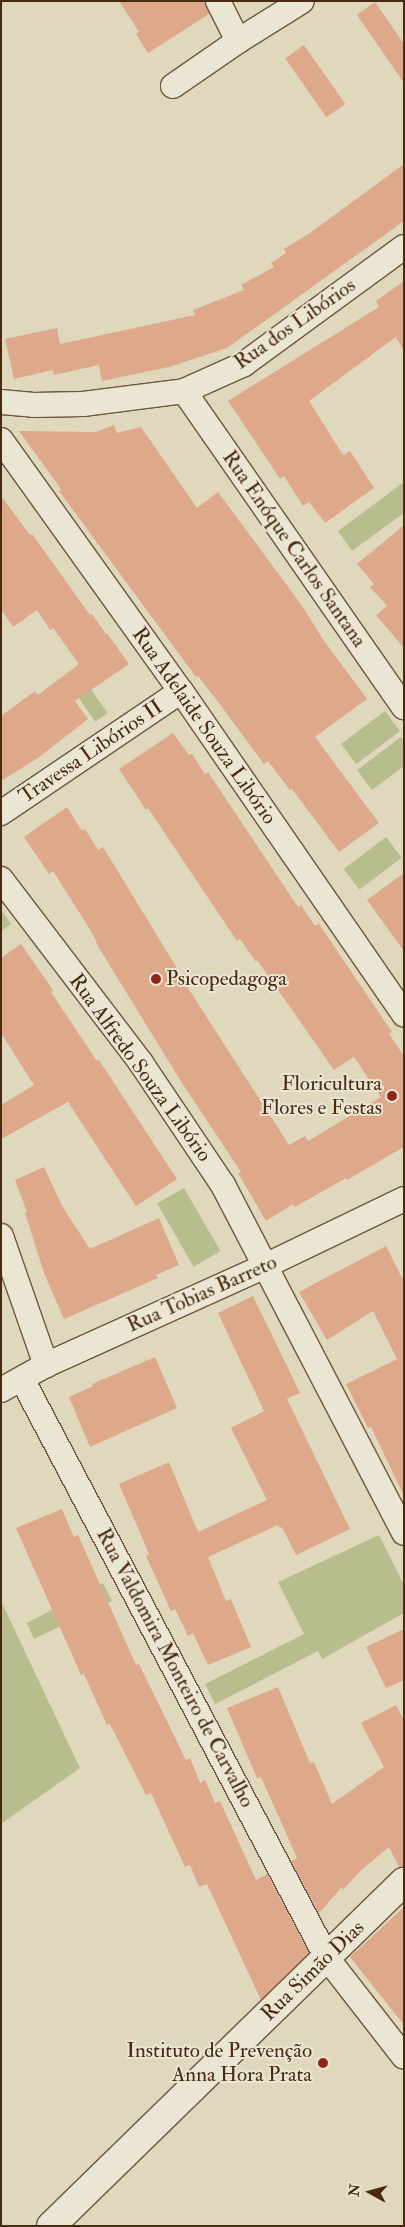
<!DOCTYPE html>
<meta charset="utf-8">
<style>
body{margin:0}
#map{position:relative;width:405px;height:2227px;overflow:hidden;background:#e0d8bd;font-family:"IM FELL Double Pica",serif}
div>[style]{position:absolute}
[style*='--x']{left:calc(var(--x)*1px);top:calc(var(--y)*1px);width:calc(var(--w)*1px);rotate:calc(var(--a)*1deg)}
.green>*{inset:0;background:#b8bd8d;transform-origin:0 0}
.building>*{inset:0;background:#dea88b;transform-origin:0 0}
.roads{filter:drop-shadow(1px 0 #6e563c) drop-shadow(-1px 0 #6e563c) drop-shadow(0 1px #6e563c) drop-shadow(0 -1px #6e563c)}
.minor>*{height:24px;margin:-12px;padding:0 12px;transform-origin:12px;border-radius:12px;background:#ebe6d4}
.tertiary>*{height:28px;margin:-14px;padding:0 14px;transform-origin:14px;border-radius:14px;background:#ebe6d4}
.dots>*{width:14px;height:14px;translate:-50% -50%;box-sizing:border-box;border:2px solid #ebe6d4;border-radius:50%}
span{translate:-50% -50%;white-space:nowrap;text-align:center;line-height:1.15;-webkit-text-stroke:4px #ebe6d4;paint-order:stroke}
.street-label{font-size:21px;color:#482a11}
.poi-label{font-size:21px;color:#482a11}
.left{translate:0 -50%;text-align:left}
.right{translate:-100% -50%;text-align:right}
.frame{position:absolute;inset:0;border:2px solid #482a11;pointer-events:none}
.north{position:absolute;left:345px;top:2167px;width:50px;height:50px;-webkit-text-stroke:4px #ebe6d4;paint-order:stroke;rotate:277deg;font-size:14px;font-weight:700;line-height:20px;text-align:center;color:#482a11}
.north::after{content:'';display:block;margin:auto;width:18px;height:22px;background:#482a11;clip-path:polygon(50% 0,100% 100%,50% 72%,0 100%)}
</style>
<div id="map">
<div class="green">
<i style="clip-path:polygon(404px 482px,404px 513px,352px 551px,338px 531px)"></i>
<i style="left:76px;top:668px;width:55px;height:15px;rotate:55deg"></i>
<i style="left:385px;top:711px;width:25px;height:55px;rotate:53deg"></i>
<i style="clip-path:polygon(401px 737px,404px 741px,404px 766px,372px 790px,357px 770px)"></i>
<i style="left:386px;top:837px;width:26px;height:53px;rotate:53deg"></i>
<i style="clip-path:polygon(1px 910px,11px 924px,1px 931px)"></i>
<i style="left:184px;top:1188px;width:73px;height:31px;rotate:60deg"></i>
<i style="clip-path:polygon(379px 1535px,404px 1585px,404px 1613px,322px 1659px,318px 1651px,215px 1704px,205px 1684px,304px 1634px,278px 1582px)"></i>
<i style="clip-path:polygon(103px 1583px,112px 1601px,34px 1639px,27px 1623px)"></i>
<i style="clip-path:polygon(1px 1601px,80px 1768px,1px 1824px)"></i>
</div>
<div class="building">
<i style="clip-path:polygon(119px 1px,204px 1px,209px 14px,148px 53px,136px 34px,139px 32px)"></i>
<i style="clip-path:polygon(375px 2px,404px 44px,404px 83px,357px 15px)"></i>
<i style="left:304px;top:45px;width:72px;height:23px;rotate:55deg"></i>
<i style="clip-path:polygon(404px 164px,404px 221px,227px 348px,169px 367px,102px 381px,99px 365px,54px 375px,53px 370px,14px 379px,5px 339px,57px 328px,60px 344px,195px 315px,193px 310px,244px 290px,241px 285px,274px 267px,271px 263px,286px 253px,284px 249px,310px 233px)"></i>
<i style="clip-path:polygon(404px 281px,404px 351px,396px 337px,309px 401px,343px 455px,350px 451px,374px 488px,325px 523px,309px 502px,303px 506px,284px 476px,280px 479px,228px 401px,379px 307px,376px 301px)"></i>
<i style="clip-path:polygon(114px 425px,117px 433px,141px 427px,197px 508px,218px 492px,303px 607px,322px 638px,367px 699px,315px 737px,379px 823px,339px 852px,292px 789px,290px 790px,268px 761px,264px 764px,219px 703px,198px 676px,196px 677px,59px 491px,61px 489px,19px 431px,96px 432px)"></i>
<i style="clip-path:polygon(1px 496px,30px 535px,32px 534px,90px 615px,92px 614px,106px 634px,107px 633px,129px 664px,75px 701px,88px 719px,38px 758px,1px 781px,1px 716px,35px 691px,38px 695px,79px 664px,53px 628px,50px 630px,37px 610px,13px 627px,1px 609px)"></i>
<i style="clip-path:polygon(404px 525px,404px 648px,376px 615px,387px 606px,370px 587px,374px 584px,357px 564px)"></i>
<i style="clip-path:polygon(173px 733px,189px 755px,192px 754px,205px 774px,208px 772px,298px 907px,301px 905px,315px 926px,319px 924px,392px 1032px,389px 1034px,404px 1056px,404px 1147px,347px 1180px,346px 1178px,295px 1207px,293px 1204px,266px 1221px,238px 1173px,241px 1172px,182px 1083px,96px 943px,97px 942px,86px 923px,53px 871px,49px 874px,24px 837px,67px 807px,82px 831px,85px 829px,98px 850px,103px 847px,180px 973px,179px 974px,289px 1145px,305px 1136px,308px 1141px,381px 1097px,354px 1057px,334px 1070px,257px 960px,256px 962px,240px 939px,237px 941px,148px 808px,146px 810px,119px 769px)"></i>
<i style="clip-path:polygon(404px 873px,404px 951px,367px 900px)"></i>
<i style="clip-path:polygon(21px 944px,53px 990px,51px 992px,97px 1061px,99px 1060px,177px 1179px,136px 1206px,68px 1102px,1px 1139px,1px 1105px,34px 1085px,1px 1033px,1px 958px)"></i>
<i style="clip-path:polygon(44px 1167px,62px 1206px,90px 1249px,159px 1218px,179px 1265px,156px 1275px,158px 1278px,64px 1319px,44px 1273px,25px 1213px,27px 1212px,15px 1180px)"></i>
<i style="clip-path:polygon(386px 1246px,404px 1282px,404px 1496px,371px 1427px,368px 1428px,346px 1384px,397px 1359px,373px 1311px,327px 1340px,299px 1292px)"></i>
<i style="clip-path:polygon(253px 1296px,300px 1393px,287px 1399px,350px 1529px,296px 1555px,282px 1527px,280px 1528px,278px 1525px,208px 1557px,226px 1601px,231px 1599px,251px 1647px,208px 1665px,193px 1633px,188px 1636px,175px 1609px,171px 1611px,146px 1556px,149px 1554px,119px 1484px,169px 1462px,198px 1532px,267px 1500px,231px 1428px,264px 1411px,218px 1313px)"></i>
<i style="clip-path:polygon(155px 1357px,177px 1408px,90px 1447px,69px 1397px,93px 1386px,92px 1384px)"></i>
<i style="clip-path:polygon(62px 1509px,74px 1537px,78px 1535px,136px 1665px,139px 1664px,186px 1760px,190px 1758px,200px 1783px,205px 1780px,215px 1803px,220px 1801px,256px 1880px,267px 1874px,309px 1953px,261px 2000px,207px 1884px,199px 1887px,190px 1865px,185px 1867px,151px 1793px,146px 1795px,110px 1724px,107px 1725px,84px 1674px,81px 1675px,16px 1528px)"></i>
<i style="clip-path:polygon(404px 1629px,404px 1680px,386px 1688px,366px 1647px)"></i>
<i style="clip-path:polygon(278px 1687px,310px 1763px,314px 1762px,332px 1804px,384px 1767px,361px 1723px,396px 1705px,404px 1720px,404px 1867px,399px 1867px,389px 1847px,360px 1871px,343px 1890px,342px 1887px,319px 1913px,291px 1861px,297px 1858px,261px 1777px,257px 1778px,227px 1708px)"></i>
<i style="clip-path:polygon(404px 1907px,404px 2025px,350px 1957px)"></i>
</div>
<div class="roads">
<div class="minor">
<i style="--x:238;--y:41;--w:75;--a:-32"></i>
<i style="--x:173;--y:86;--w:79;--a:-34.7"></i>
<i style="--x:238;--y:41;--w:45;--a:-116.6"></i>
<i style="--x:184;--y:391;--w:385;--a:55.2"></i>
<i style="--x:1;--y:402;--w:33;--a:5"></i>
<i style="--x:34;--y:405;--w:49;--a:-1.2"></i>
<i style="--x:83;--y:404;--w:102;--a:-7.3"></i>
<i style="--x:184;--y:391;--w:66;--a:-24.2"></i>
<i style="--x:244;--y:364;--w:198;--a:-36.2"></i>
<i style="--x:1;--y:440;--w:309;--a:54.4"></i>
<i style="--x:181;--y:691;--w:393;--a:55.4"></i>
<i style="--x:1;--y:813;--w:217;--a:-34.1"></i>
<i style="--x:1;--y:879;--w:231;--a:52.7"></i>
<i style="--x:141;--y:1063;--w:147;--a:56.1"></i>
<i style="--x:223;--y:1185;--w:392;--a:62.5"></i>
<i style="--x:1;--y:1236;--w:137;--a:70.8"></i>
<i style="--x:22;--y:1379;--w:654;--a:62.22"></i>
<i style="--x:327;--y:1958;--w:125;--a:52.1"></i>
<i style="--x:1;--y:1390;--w:51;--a:-29.1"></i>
<i style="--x:46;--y:1365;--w:243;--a:-24.3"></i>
<i style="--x:267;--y:1265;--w:152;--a:-25.7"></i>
</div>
<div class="tertiary">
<i style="--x:51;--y:2226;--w:493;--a:-44.3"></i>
</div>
</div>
<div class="dots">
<i style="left:156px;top:979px;background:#8f2418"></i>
<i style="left:392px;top:1096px;background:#8f2418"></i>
<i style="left:323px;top:2063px;background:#8f2418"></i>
</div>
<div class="street-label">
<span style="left:295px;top:324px;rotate:-35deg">Rua dos Libórios</span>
<span style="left:294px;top:549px;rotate:55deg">Rua Enóque Carlos Santana</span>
<span style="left:204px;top:726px;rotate:55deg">Rua Adelaide Souza Libório</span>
<span style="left:91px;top:752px;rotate:-34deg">Travessa Libórios II</span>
<span style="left:140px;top:1068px;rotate:54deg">Rua Alfredo Souza Libório</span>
<span style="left:202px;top:1294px;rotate:-24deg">Rua Tobias Barreto</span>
<span style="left:175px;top:1668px;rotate:62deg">Rua Valdomira Monteiro de Carvalho</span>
<span style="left:313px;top:1971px;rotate:-44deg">Rua Simão Dias</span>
</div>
<div class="poi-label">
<span class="left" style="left:166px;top:979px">Psicopedagoga</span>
<span class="right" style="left:382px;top:1096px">Floricultura<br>Flores e Festas</span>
<span class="right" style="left:312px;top:2063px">Instituto de Prevenção<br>Anna Hora Prata</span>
</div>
<div class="frame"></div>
<div class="north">N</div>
</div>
